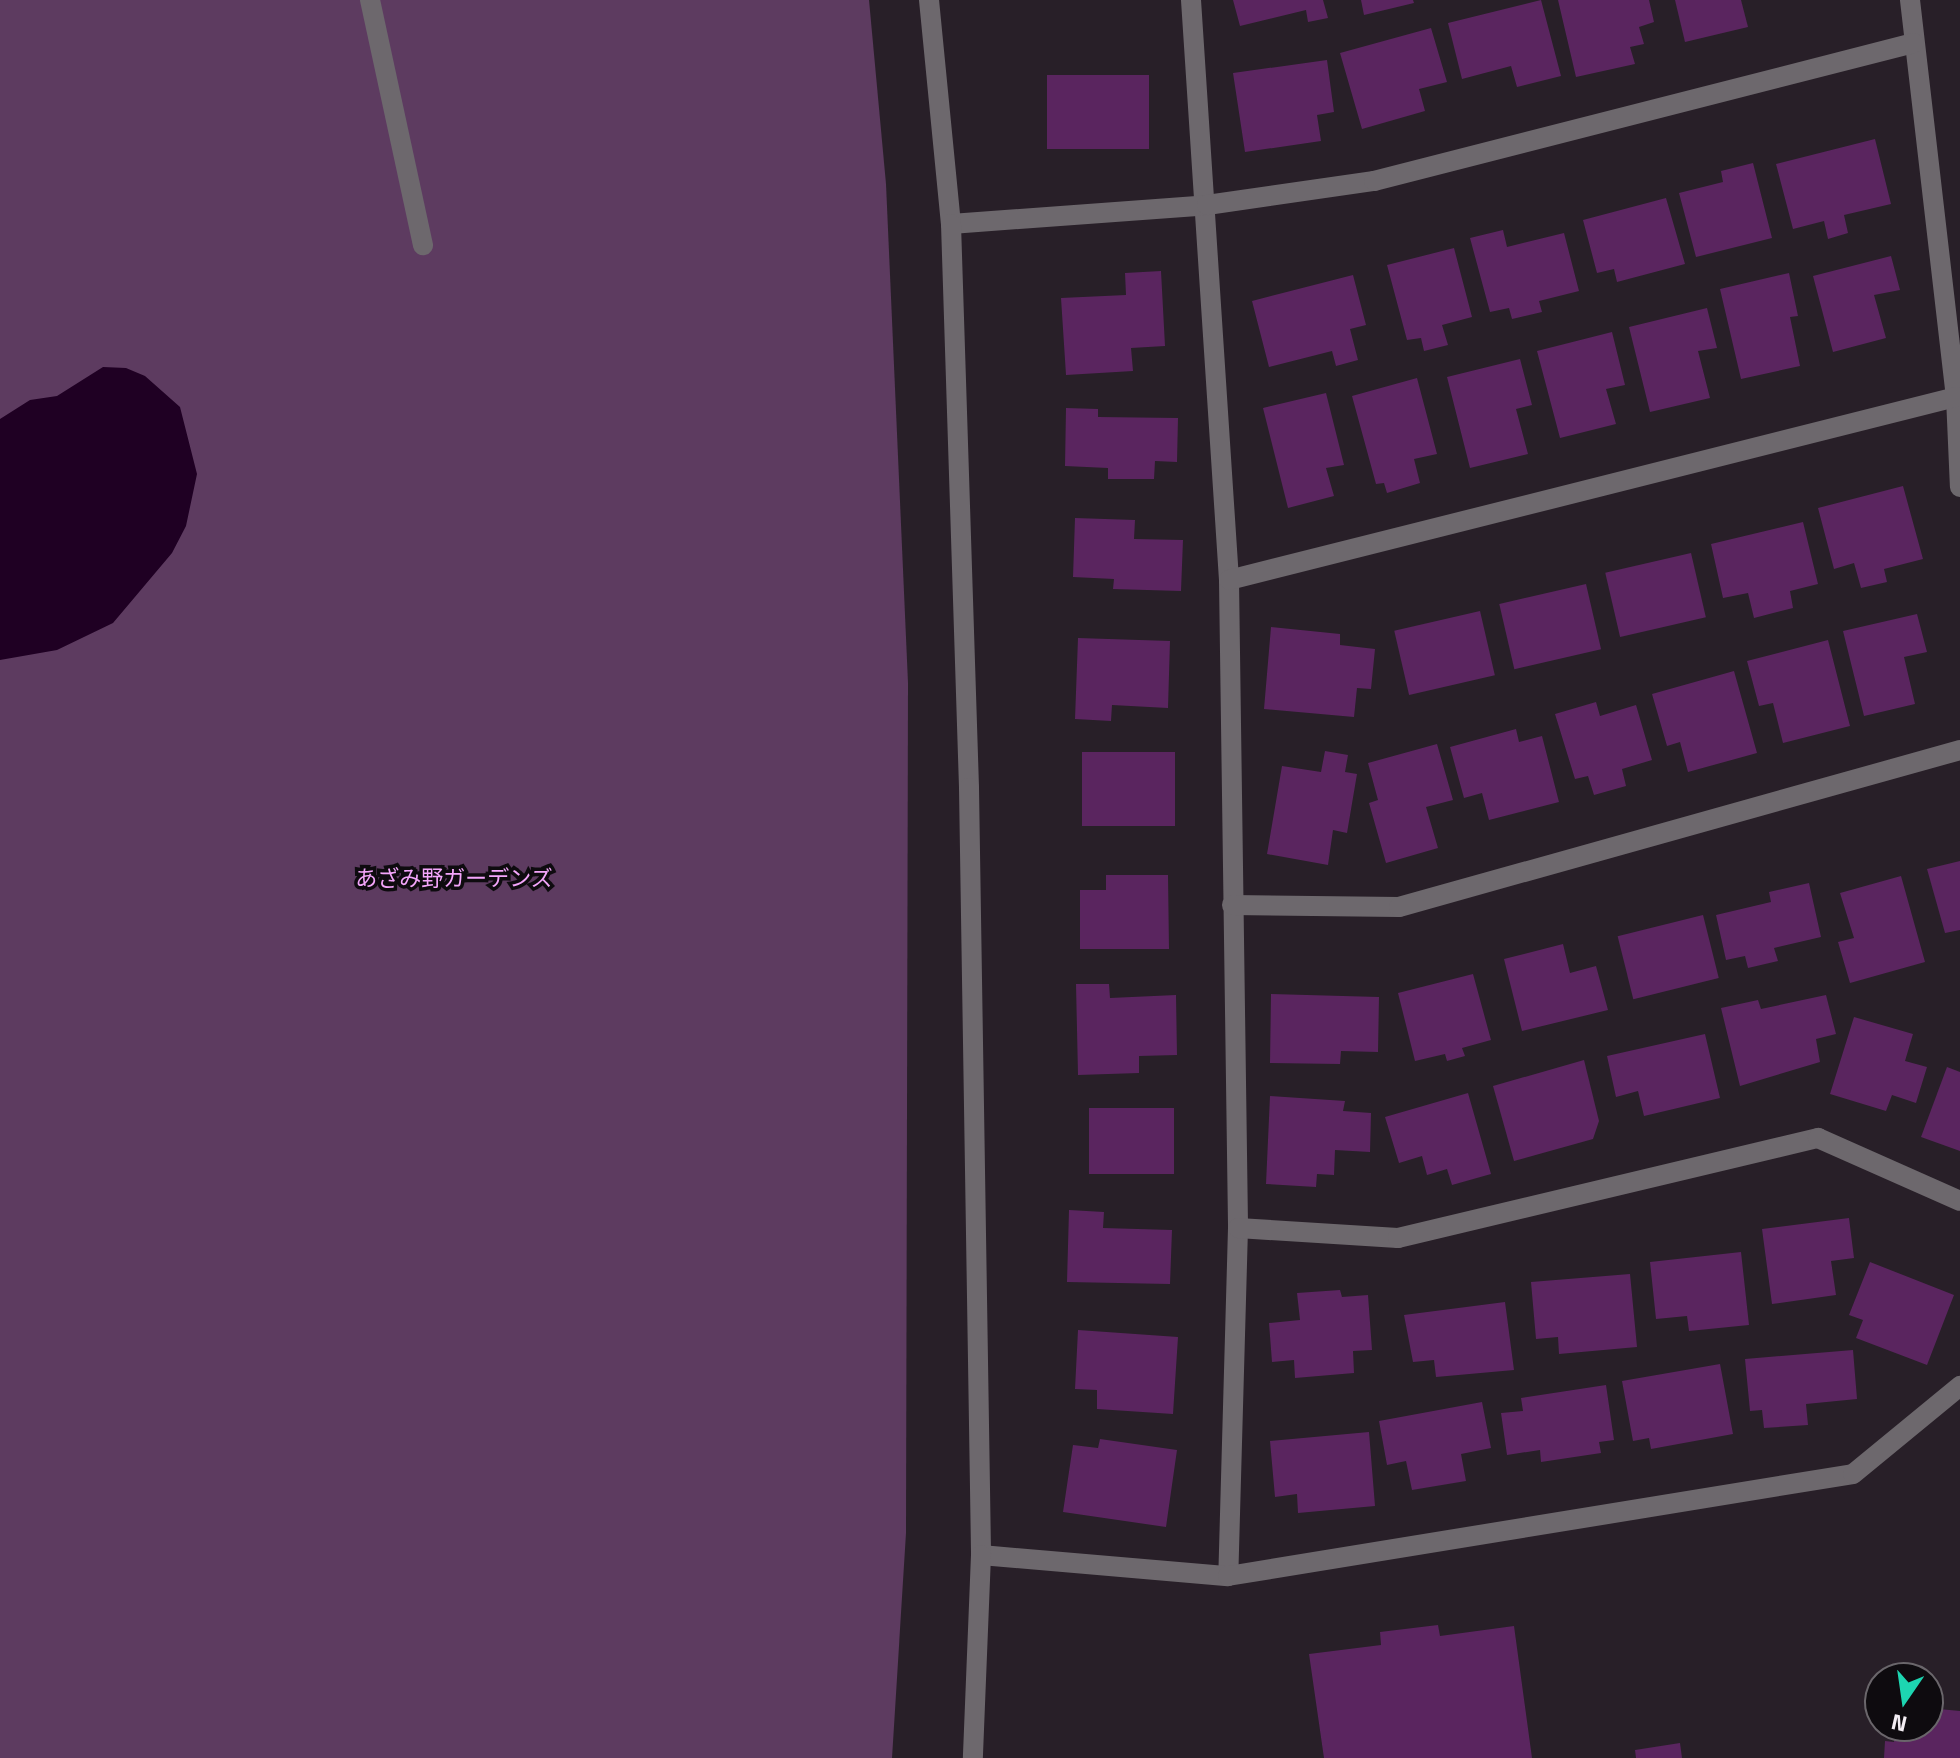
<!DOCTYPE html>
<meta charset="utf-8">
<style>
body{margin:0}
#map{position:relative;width:1960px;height:1758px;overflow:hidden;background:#281f28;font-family:"Titillium Web","Noto Sans JP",sans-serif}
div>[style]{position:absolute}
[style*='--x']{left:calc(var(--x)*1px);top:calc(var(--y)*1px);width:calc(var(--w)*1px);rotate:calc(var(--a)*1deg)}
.green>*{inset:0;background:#5d3b60}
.water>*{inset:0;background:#1f0023}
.building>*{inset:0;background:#5a255f;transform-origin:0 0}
.service>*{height:20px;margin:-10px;padding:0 10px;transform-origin:10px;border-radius:10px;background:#6d686d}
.minor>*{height:20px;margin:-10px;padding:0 10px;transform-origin:10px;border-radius:10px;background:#6d686d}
.tertiary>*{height:20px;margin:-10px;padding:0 10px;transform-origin:10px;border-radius:10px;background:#6d686d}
span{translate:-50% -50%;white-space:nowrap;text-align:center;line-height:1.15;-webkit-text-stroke:7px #0e0b0f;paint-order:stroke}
.park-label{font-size:22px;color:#f3a5fa}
.north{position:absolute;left:1864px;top:1662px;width:80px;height:80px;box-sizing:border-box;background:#0e0b0f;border:2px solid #6a666b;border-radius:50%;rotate:193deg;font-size:22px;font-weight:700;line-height:32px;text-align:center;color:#f4eef4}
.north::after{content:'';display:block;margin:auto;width:28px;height:36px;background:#1dd5b1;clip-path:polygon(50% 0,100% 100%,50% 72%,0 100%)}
</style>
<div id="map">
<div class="green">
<i style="clip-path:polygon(0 0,869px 0,886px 184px,908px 683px,906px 1533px,892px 1758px,0 1758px)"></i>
</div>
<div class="water">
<i style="clip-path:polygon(103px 367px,126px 368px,145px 376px,180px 407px,197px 474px,186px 526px,172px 553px,113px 623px,57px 650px,0 660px,0 419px,30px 400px,57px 396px)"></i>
</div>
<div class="building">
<i style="clip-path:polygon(1233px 0,1323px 0,1328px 18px,1308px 22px,1306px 10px,1240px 26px)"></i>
<i style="clip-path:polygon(1361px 0,1413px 0,1414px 3px,1364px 15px)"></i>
<i style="clip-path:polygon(1541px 0,1561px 76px,1517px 87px,1511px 66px,1462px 79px,1448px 23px)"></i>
<i style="clip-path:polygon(1558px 0,1649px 0,1654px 22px,1639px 27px,1644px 44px,1630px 47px,1635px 64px,1576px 77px)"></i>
<i style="clip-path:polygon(1675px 0,1741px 0,1748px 27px,1685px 42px)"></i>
<i style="clip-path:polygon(1431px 28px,1447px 82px,1419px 89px,1425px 111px,1362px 129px,1340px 53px)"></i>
<i style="clip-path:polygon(1327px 60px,1334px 112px,1317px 115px,1321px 141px,1245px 152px,1233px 73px)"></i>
<i style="left:1149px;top:75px;width:74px;height:102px;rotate:90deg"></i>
<i style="clip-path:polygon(1875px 139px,1891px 204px,1844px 215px,1848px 233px,1828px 239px,1824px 221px,1793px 229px,1776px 164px)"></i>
<i style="clip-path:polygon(1753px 163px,1772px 238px,1696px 257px,1679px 193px,1723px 182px,1721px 171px)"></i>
<i style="clip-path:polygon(1666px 198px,1685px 264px,1617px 282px,1614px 269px,1597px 273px,1583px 220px)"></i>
<i style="clip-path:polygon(1503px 230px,1507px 247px,1564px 233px,1579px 291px,1539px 301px,1542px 312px,1512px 319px,1509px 308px,1490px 312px,1470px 238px)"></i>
<i style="clip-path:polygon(1454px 248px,1472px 317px,1442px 325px,1448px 345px,1424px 351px,1421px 338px,1407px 340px,1387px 265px)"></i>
<i style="clip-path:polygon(1891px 256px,1900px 290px,1874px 295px,1886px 338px,1833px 352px,1813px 276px)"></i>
<i style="clip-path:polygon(1161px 271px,1165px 346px,1131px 348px,1133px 371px,1066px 375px,1061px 298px,1126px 295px,1125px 273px)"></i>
<i style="clip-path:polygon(1789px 273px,1798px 316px,1790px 317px,1800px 366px,1741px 379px,1720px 289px)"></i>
<i style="clip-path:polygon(1353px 275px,1366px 325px,1350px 329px,1358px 360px,1336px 366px,1332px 351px,1269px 367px,1252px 301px)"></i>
<i style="clip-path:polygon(1707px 308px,1717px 348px,1698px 351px,1710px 398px,1650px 412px,1629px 327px)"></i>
<i style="clip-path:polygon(1612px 332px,1625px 385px,1606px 389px,1616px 424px,1560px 438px,1537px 351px)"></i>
<i style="clip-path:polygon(1520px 359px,1532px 405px,1516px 409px,1528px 454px,1470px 468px,1447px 377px)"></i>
<i style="clip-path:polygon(1417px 378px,1437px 454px,1414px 459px,1420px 483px,1387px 493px,1384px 483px,1376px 484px,1352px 396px)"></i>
<i style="clip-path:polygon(1326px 393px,1344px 465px,1326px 468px,1334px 496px,1288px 508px,1263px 408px)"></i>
<i style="clip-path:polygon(1066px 408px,1098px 409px,1098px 417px,1178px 418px,1177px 462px,1155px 461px,1154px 479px,1108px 479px,1108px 468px,1065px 466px)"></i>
<i style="clip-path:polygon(1903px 486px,1923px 559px,1884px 569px,1887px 582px,1861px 588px,1854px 563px,1834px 569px,1818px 508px)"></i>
<i style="clip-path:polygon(1075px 518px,1135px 520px,1134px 539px,1183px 540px,1181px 591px,1113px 589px,1114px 579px,1073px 577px)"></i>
<i style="clip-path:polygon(1803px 522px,1818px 584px,1790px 591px,1793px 608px,1754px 618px,1748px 593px,1723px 598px,1711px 544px)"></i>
<i style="left:1691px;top:553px;width:66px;height:88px;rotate:77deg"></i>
<i style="left:1586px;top:584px;width:67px;height:89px;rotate:77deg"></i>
<i style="left:1480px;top:611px;width:66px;height:88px;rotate:77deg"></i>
<i style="clip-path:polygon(1917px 614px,1927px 652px,1904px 657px,1915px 704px,1864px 716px,1843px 631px)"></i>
<i style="clip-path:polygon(1271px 627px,1340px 634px,1340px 645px,1375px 649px,1371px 689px,1357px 688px,1354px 717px,1264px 709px)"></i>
<i style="clip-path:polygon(1078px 638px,1170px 641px,1168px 708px,1112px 705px,1111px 721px,1075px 719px)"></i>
<i style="clip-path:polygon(1828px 640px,1850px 726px,1783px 743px,1773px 703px,1759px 706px,1747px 661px)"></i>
<i style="clip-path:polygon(1734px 671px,1757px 753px,1688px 772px,1680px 742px,1667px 746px,1652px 694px)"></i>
<i style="clip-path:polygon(1596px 702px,1600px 716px,1636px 705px,1652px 760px,1622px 769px,1626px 786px,1594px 795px,1588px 776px,1575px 779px,1555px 714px)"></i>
<i style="clip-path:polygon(1516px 729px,1519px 742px,1542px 736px,1559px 802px,1489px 820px,1482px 793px,1464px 798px,1450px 747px)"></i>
<i style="clip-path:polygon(1437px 744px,1453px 800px,1426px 807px,1438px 848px,1386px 863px,1369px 803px,1378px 800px,1368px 763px)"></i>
<i style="clip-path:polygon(1325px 751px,1348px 755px,1345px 772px,1357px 774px,1347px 833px,1333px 830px,1328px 865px,1267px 854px,1282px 766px,1321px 772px)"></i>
<i style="left:1082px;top:752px;width:93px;height:74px"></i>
<i style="clip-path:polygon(1960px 861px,1960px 930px,1945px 933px,1927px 869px)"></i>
<i style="clip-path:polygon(1106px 875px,1168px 875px,1169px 949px,1080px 949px,1080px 890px,1106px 890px)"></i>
<i style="clip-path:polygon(1901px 876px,1925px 962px,1850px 983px,1838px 942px,1854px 938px,1840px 893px)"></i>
<i style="clip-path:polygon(1809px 883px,1821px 937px,1774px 948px,1778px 961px,1748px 968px,1745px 956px,1726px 960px,1716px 915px,1771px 902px,1769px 892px)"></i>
<i style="left:1703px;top:915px;width:65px;height:88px;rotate:76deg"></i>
<i style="clip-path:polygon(1563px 944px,1570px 973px,1596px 966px,1608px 1010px,1522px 1031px,1504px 959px)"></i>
<i style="clip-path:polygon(1473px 974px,1491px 1040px,1462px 1048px,1465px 1056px,1447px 1061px,1445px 1054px,1415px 1061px,1398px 993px)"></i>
<i style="clip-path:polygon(1076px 984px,1109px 984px,1110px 998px,1176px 995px,1177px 1055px,1139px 1056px,1139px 1073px,1078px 1075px)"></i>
<i style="clip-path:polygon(1271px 994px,1379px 997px,1378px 1052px,1341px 1051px,1340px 1064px,1270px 1063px)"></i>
<i style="clip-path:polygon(1826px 995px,1836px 1034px,1816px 1039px,1820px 1062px,1740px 1086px,1721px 1008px,1758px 1000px,1761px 1009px)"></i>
<i style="clip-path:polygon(1854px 1017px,1913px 1034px,1905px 1061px,1927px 1067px,1916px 1103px,1892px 1095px,1886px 1111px,1830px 1094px)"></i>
<i style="clip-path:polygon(1705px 1034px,1720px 1098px,1644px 1116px,1638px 1091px,1616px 1097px,1607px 1056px)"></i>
<i style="clip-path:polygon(1584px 1060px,1599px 1121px,1593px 1139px,1514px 1161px,1493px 1086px)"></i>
<i style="clip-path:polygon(1947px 1067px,1960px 1072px,1960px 1151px,1921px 1137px)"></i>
<i style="clip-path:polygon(1468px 1093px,1491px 1174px,1452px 1185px,1447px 1169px,1427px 1175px,1422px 1156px,1399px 1163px,1385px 1117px)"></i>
<i style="clip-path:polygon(1270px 1096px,1345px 1101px,1343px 1111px,1371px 1113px,1370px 1152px,1335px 1150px,1334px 1175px,1317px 1174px,1316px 1187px,1266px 1184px)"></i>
<i style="left:1089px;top:1108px;width:85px;height:66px"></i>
<i style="clip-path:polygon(1069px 1210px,1104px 1212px,1103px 1228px,1172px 1230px,1170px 1284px,1067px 1282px)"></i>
<i style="clip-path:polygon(1849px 1218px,1854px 1258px,1831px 1261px,1836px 1295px,1772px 1304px,1762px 1229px)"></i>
<i style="clip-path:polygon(1741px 1252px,1749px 1325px,1689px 1331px,1687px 1316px,1656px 1319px,1650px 1262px)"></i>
<i style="clip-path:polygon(1870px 1262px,1954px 1295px,1927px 1365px,1856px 1338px,1863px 1320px,1849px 1315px)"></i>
<i style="clip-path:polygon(1630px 1274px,1637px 1347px,1559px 1354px,1558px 1337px,1536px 1339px,1531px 1282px)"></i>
<i style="clip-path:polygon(1340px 1290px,1342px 1297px,1368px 1295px,1372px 1350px,1353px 1351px,1354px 1373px,1295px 1378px,1294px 1360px,1272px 1362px,1269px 1323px,1300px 1320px,1297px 1293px)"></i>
<i style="clip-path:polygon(1505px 1302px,1514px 1370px,1436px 1377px,1434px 1360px,1413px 1362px,1404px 1315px)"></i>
<i style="clip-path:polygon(1078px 1330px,1178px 1337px,1173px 1414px,1097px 1409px,1097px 1390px,1075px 1389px)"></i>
<i style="clip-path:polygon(1853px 1350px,1857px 1399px,1806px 1404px,1808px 1425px,1764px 1428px,1762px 1410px,1750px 1411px,1745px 1359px)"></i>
<i style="clip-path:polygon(1720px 1364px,1733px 1434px,1651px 1449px,1649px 1438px,1633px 1441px,1622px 1381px)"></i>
<i style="clip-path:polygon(1606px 1385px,1614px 1440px,1599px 1442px,1601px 1453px,1541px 1462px,1540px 1450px,1507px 1455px,1501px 1413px,1523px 1411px,1521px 1398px)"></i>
<i style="clip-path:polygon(1482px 1402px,1491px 1448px,1461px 1454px,1466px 1481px,1412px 1490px,1406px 1461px,1387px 1465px,1379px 1421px)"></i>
<i style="clip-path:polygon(1369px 1432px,1375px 1506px,1298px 1513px,1297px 1494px,1275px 1497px,1270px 1441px)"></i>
<i style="clip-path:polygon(1100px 1439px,1177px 1450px,1166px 1527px,1063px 1512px,1073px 1445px,1098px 1448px)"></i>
<i style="clip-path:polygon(1438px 1625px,1440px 1636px,1514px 1626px,1532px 1758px,1324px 1758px,1309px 1654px,1381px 1645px,1380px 1632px)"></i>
<i style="clip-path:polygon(1928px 1708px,1960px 1711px,1960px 1758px,1884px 1758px,1885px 1741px,1894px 1742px,1896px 1726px,1928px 1726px)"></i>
<i style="clip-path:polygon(1680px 1743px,1682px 1758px,1636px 1758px,1635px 1750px)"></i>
</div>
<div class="service">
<i style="--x:370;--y:0;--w:251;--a:77.8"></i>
</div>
<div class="minor">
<i style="--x:1191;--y:0;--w:581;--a:86.25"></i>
<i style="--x:1229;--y:580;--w:648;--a:89.2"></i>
<i style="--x:1238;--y:1228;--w:348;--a:91.6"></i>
<i style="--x:1910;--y:0;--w:400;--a:83.4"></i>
<i style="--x:1956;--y:397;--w:90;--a:87.5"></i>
<i style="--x:951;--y:224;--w:257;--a:-4.2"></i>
<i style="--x:1207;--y:205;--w:169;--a:-8.2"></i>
<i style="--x:1374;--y:181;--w:557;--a:-14.34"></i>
<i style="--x:1229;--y:580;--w:750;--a:-14.13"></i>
<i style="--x:1232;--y:905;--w:167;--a:0.7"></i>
<i style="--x:1399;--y:907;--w:583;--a:-15.63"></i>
<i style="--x:1238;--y:1228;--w:160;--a:3.6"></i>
<i style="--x:1398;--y:1238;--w:432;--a:-13.4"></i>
<i style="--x:1818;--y:1138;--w:155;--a:23.9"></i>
<i style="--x:981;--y:1555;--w:248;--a:4.9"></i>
<i style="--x:1228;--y:1576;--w:633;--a:-9.27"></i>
<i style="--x:1853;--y:1474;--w:139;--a:-39.4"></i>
</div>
<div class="tertiary">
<i style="--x:929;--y:0;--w:225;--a:84.4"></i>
<i style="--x:951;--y:224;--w:564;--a:88.17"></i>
<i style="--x:969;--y:788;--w:767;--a:89.1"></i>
<i style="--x:981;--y:1555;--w:203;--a:92.3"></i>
</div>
<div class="park-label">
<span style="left:454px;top:879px">あざみ野ガーデンズ</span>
</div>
<div class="north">N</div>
</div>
